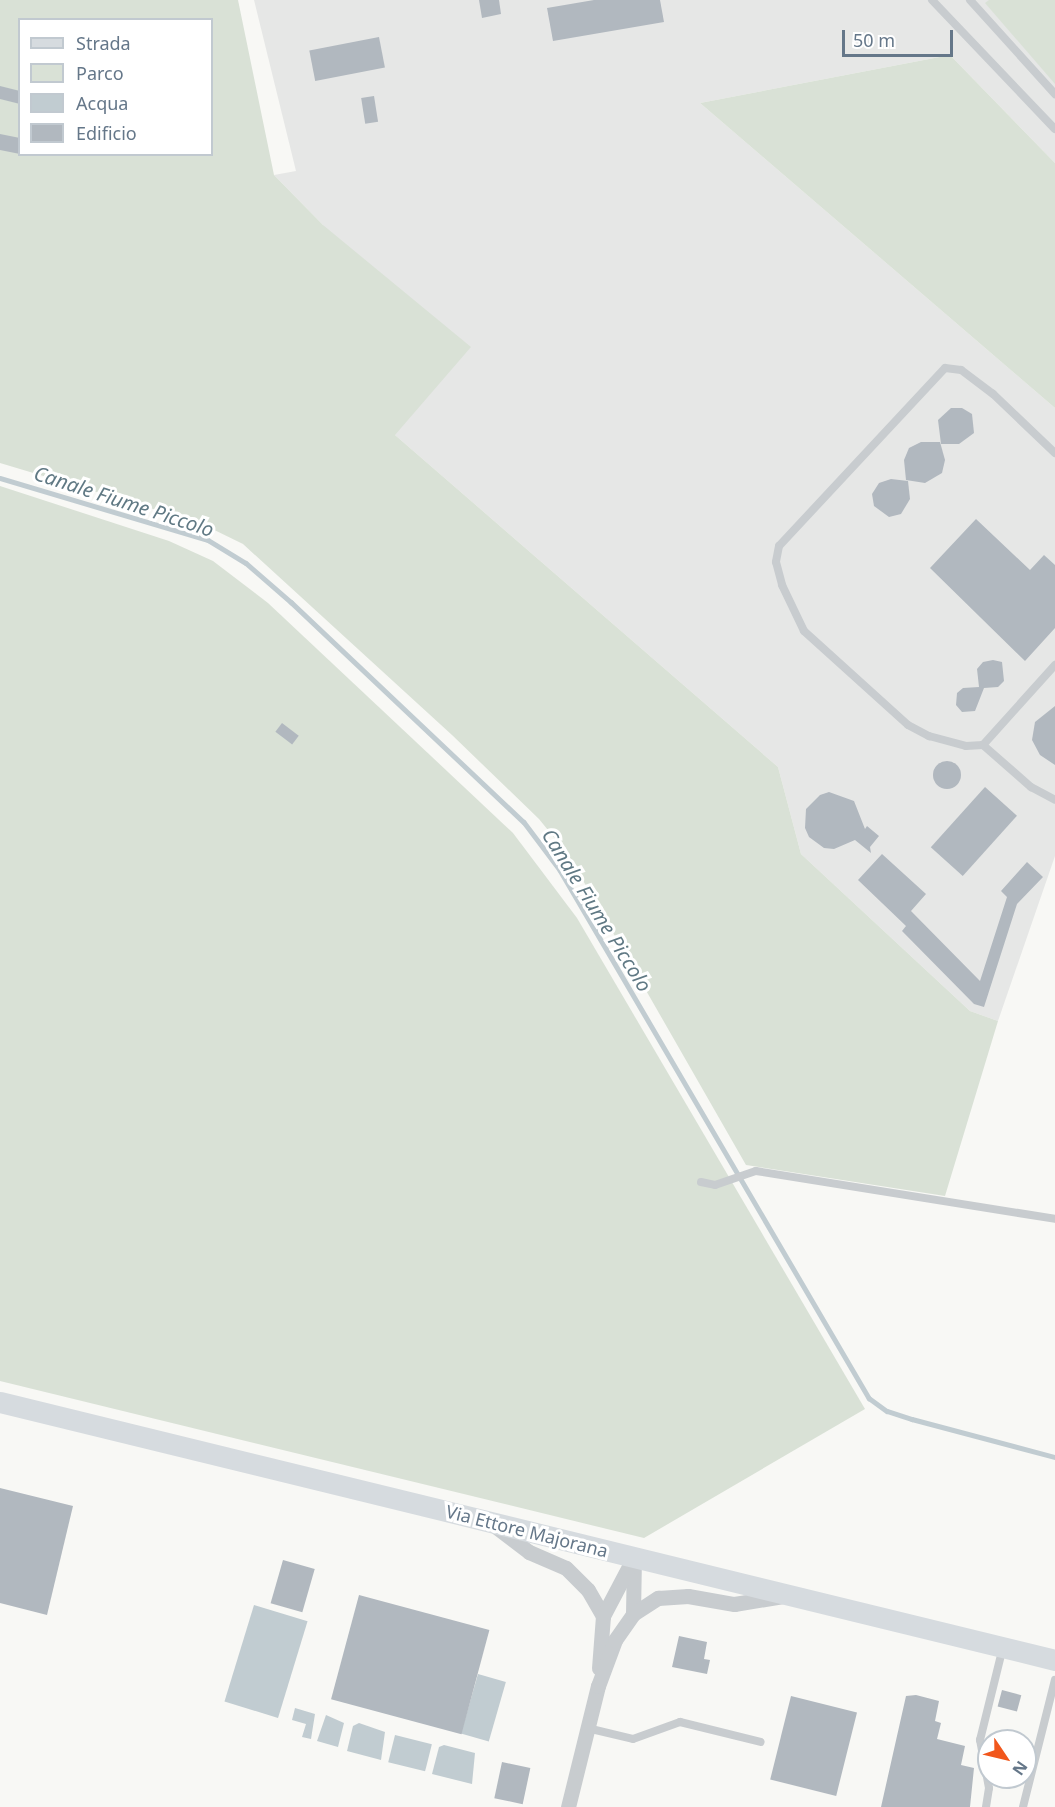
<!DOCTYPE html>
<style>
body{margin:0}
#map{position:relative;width:1055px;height:1807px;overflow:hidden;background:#f8f8f5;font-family:"Noto Sans",sans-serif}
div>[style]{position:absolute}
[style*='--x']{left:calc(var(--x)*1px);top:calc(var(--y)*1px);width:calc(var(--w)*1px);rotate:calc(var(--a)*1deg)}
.built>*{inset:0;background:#e6e7e6}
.green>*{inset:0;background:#d9e1d6}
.water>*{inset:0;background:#c1ccd1;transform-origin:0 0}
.stream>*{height:4.5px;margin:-2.25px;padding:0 2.25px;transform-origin:2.25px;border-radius:2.25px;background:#c1ccd1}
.building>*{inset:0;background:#b1b8bf;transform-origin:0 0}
.round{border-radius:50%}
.service>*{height:8px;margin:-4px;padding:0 4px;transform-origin:4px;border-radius:4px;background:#c8cccf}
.minor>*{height:15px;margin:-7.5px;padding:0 7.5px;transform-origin:7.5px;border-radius:7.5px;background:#c8cccf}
.secondary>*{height:21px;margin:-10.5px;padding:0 10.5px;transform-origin:10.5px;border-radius:10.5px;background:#d6dbdf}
span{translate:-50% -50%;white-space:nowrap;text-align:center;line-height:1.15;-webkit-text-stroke:6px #fff;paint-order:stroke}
.street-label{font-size:18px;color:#657789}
.water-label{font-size:20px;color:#607984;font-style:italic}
.legend{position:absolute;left:18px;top:18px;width:195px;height:138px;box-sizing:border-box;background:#fff;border:2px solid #c1c9d0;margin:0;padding:8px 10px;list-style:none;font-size:18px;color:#657789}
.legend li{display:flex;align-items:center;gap:12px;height:30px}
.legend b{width:30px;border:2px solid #c1c9d0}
.north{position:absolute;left:977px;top:1729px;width:60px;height:60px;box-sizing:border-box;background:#fff;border:2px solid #c1c9d0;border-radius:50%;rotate:125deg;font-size:16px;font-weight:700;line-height:24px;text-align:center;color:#657789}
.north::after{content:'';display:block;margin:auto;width:21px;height:27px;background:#f1571c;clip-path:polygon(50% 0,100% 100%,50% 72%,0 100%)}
.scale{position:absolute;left:842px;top:30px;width:111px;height:27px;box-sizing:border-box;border:3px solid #657789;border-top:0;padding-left:8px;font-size:18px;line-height:21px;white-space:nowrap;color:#657789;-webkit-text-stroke:4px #fff;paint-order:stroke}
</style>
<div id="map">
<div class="built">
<i style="clip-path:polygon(254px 0,1055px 0,1055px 163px,950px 55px,700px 103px,1055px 408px,1055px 856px,998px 1021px,970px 1011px,801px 854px,778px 767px,395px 435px,323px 225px,274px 175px,296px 171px)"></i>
</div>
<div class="green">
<i style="clip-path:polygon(evenodd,0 0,238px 0,274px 175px,323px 225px,471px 347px,395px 435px,778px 767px,801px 854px,970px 1011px,998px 1021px,945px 1196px,746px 1165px,569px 856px,539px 819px,452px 735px,243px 544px,200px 523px,0 463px,0 0,20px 20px,212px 20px,212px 154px,20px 154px,20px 20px)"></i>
<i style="clip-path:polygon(989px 0,1055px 0,1055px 84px,985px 3px)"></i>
<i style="clip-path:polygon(950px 55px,1055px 163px,1055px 408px,700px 103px)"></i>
<i style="clip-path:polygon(0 486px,169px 541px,213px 561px,268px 603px,513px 833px,577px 918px,865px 1409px,644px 1538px,0 1381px)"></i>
</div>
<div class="water">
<i style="left:254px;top:1605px;width:56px;height:101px;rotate:17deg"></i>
<i style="left:478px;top:1674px;width:29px;height:62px;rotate:16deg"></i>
<i style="clip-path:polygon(295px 1708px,315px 1714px,311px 1739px,302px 1737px,306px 1724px,292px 1720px)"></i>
<i style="clip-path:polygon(326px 1715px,344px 1723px,338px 1747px,317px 1741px)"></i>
<i style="clip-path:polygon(359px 1723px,385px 1732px,381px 1760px,347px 1751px,353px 1726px)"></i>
<i style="left:395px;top:1735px;width:38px;height:28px;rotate:14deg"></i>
<i style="clip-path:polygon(444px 1745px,475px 1753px,472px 1784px,432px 1774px,439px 1747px)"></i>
</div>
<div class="stream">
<i style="--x:0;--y:478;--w:217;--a:16.6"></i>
<i style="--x:208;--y:540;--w:44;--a:31.2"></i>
<i style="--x:246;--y:563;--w:60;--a:40.9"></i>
<i style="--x:291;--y:602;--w:320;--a:43.4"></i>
<i style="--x:524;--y:822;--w:60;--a:53.1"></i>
<i style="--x:560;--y:870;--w:612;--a:59.66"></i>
<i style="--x:869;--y:1398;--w:22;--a:36"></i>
<i style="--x:887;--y:1411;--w:26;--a:18"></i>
<i style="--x:912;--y:1419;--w:148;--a:14.9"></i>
</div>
<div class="building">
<i style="clip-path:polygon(479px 0,499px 0,501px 14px,482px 18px)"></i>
<i style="clip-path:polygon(594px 0,660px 0,664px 22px,553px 41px,547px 8px)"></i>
<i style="left:379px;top:37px;width:31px;height:71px;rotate:79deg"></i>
<i style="clip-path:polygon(0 86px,20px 91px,20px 104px,0 99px)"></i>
<i style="left:374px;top:96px;width:26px;height:13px;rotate:81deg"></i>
<i style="clip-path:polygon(0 134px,20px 138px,20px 154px,0 150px)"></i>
<i style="clip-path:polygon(951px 408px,962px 408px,972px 414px,974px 433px,959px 444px,941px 444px,938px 420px)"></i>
<i style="clip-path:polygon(921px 442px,940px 442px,945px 460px,942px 473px,925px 483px,906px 480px,904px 460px,909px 448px)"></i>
<i style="clip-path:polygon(891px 479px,908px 481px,910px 499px,901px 514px,889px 517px,874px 506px,872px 494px,879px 483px)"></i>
<i style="clip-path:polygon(976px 519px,1030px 570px,1044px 555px,1055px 565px,1055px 628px,1025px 661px,930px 568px)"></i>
<i style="clip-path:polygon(993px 660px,1002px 662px,1004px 681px,998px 687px,984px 688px,975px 711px,962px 712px,956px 705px,957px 693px,963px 688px,979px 687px,977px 669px,983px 662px)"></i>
<i style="clip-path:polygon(1055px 706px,1055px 765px,1040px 755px,1032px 740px,1035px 722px)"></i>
<i style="left:282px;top:723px;width:21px;height:11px;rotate:37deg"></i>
<i class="round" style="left:933px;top:761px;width:28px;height:28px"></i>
<i style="left:985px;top:787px;width:43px;height:81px;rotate:42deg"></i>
<i style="clip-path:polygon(829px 792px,854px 801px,865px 829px,867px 826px,879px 836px,870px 847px,871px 853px,855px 840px,834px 849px,824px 848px,809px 837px,805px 828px,806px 809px,820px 795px)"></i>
<i style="clip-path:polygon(882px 854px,926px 894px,911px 911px,980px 981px,1007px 897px,1001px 891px,1027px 862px,1043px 877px,1017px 904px,984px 1007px,974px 1004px,902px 931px,906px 926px,858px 880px)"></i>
<i style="clip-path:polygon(0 1488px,73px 1506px,47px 1615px,0 1603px)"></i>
<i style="left:283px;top:1560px;width:33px;height:45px;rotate:16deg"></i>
<i style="left:359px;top:1595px;width:135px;height:108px;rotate:15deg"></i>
<i style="clip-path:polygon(679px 1636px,707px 1642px,704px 1659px,710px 1660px,707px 1674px,672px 1667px)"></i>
<i style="left:1002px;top:1690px;width:20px;height:17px;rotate:15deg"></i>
<i style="clip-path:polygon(916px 1695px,939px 1701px,935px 1721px,941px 1723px,937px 1739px,965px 1746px,961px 1765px,974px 1768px,970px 1807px,881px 1807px,906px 1696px)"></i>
<i style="left:791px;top:1696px;width:68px;height:86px;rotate:14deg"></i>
<i style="left:502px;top:1762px;width:29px;height:37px;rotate:12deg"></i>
</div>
<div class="service">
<i style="--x:932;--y:0;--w:178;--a:46.4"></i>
<i style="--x:970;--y:0;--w:127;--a:47.9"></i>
<i style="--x:1055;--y:453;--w:86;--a:-136.4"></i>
<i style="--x:993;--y:394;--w:40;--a:-143"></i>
<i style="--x:961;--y:370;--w:16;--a:-173"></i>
<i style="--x:945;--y:368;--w:243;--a:133"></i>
<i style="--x:779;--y:546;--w:16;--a:101"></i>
<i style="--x:776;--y:562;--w:24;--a:75"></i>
<i style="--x:782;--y:585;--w:51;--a:64.4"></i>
<i style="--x:804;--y:631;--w:140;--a:42.1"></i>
<i style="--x:908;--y:725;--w:24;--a:28"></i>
<i style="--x:929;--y:736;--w:38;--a:15"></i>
<i style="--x:966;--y:746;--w:17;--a:-3"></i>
<i style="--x:983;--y:745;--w:108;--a:-48"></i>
<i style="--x:983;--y:745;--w:64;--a:41.2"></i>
<i style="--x:1031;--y:787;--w:27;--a:28"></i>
<i style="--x:701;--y:1182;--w:14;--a:12"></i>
<i style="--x:715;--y:1185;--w:43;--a:-18.9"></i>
<i style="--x:756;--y:1171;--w:303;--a:9.1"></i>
<i style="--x:587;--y:1728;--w:47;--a:13.4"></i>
<i style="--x:633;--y:1739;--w:50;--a:-19.9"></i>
<i style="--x:680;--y:1722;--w:83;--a:13.9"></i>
<i style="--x:986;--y:1807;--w:19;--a:-81"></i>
<i style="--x:989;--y:1788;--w:49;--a:-100.6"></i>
<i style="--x:980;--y:1740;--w:96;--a:-76.1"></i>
<i style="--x:1023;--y:1807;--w:131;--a:-75.9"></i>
</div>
<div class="minor">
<i style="--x:495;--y:1526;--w:43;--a:37.4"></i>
<i style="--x:529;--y:1552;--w:40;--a:23.4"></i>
<i style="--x:566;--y:1568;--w:31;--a:45"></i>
<i style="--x:588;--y:1590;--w:30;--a:60"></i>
<i style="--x:633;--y:1614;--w:57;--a:-89"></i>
<i style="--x:599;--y:1668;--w:52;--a:-85.6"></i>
<i style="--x:603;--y:1616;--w:67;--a:-62.3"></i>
<i style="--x:568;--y:1807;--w:125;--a:-76.1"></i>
<i style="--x:598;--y:1686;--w:49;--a:-69.7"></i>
<i style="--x:615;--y:1640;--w:32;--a:-55"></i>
<i style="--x:633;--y:1614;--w:30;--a:-33"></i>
<i style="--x:658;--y:1598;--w:30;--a:-4"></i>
<i style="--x:688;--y:1596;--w:47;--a:9.9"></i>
<i style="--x:734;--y:1604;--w:51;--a:-9.1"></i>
</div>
<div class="secondary">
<i style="--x:0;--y:1402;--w:1086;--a:13.74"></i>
</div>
<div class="street-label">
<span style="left:527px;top:1531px;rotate:14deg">Via Ettore Majorana</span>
</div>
<div class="water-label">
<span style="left:124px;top:501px;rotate:18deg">Canale Fiume Piccolo</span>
<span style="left:597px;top:910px;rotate:58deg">Canale Fiume Piccolo</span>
</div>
<ul class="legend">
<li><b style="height:8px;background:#d6dbdf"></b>Strada</li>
<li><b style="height:16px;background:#d9e1d6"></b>Parco</li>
<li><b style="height:16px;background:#c1ccd1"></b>Acqua</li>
<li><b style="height:16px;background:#b1b8bf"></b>Edificio</li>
</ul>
<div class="north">N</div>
<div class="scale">50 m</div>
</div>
